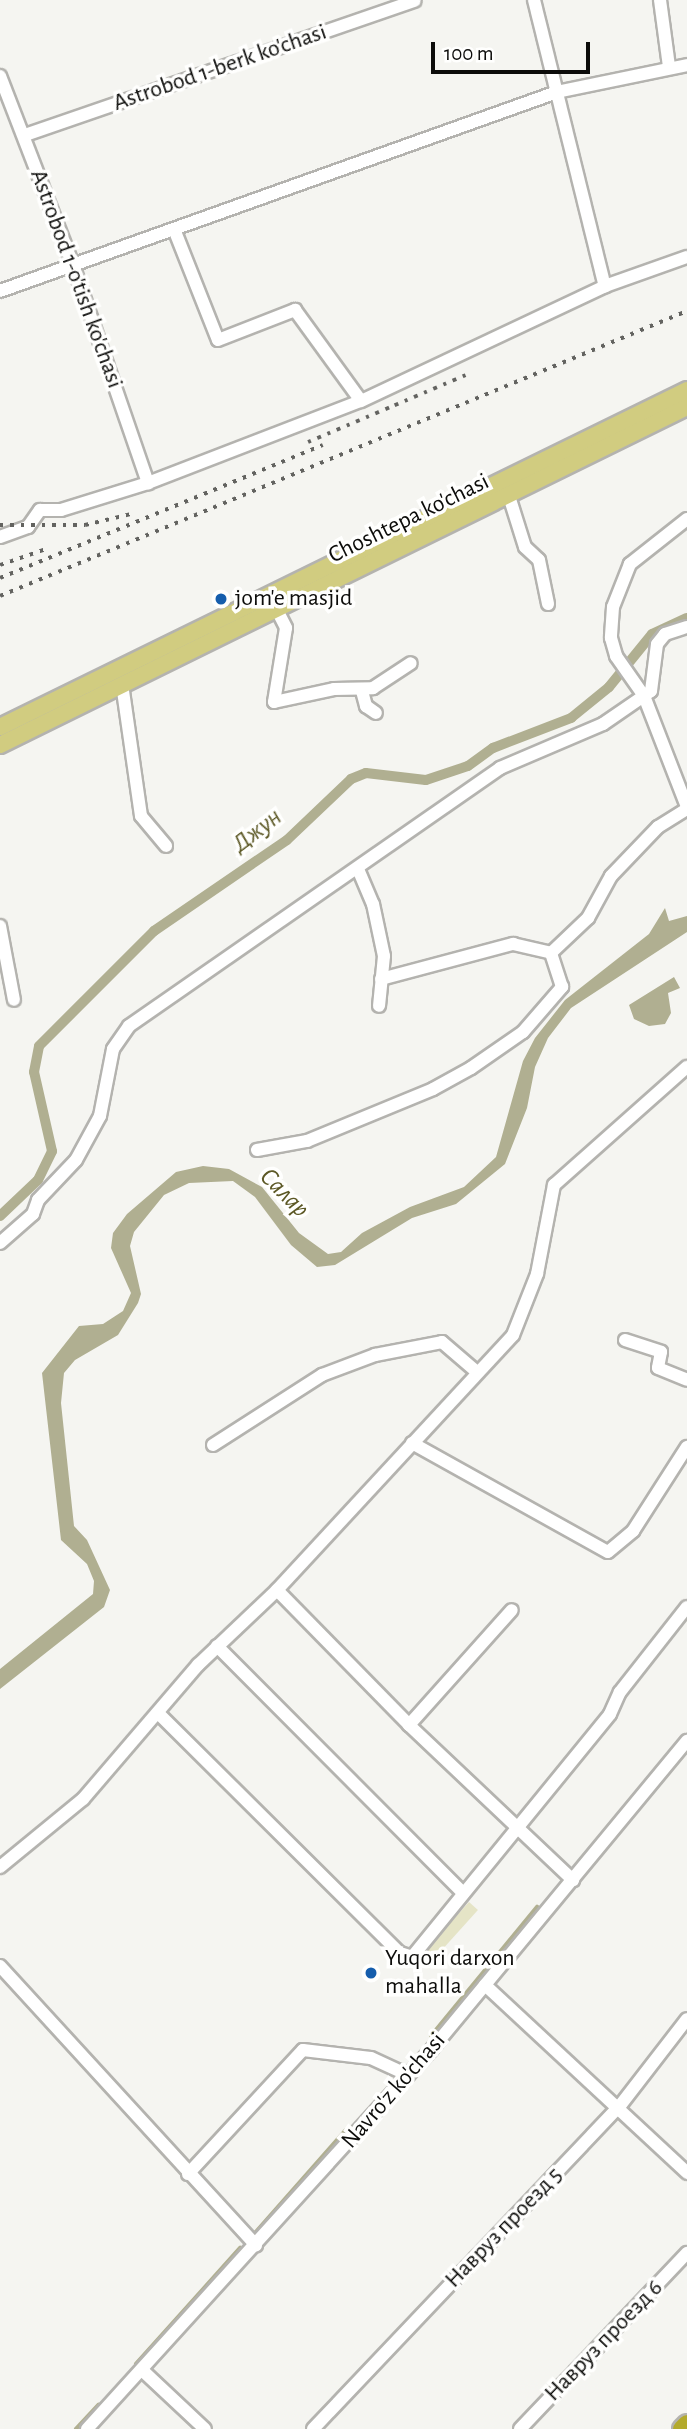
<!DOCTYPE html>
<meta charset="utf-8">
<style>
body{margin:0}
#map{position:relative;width:687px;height:2429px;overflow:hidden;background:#f5f5f1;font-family:"Alegreya Sans",sans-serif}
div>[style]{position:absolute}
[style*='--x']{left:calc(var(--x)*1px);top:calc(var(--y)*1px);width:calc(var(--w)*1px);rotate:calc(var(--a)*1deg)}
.green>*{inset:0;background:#e5e4c6;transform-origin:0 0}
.water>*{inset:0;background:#b0af91}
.stream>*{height:3.5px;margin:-1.75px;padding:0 1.75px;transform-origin:1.75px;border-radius:1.75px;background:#b0af91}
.canal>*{height:10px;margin:-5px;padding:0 5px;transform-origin:5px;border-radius:5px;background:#b0af91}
.roads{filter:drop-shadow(2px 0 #b4b3af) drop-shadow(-2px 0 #b4b3af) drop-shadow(0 2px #b4b3af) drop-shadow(0 -2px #b4b3af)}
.minor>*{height:12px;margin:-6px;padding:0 6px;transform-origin:6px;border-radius:6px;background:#fff}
.major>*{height:16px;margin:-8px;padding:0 8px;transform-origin:8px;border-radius:8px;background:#d1cc80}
.highway>*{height:19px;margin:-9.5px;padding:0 9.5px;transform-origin:9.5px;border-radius:9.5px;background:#b3aa2c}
.rail>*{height:3.5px;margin-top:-1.75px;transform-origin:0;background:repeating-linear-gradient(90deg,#636360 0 3.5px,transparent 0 10.5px)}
.dots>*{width:19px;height:19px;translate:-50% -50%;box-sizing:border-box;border:4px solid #fffffe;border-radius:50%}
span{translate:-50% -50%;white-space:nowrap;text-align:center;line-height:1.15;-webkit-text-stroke:7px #fffffe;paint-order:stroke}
.street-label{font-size:24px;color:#0c0c0a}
.poi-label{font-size:24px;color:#0c0c0a}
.left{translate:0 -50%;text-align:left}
.water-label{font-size:26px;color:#5c5825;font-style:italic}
.scale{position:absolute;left:431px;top:42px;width:159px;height:32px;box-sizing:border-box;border:4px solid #0c0c0a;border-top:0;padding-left:9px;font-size:21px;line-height:24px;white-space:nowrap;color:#0c0c0a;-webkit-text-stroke:5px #fffffe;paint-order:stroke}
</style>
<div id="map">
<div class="green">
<i style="left:469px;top:1902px;width:12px;height:63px;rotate:42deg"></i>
</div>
<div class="water">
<i style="clip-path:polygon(665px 908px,669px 921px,687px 916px,687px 932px,571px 1008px,548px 1038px,535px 1067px,527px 1108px,505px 1164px,456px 1204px,412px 1218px,335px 1265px,317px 1267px,291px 1245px,255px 1197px,233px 1181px,189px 1183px,164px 1195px,134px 1232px,130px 1246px,141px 1294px,138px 1303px,118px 1335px,75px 1360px,64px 1373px,61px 1403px,74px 1526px,87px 1540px,110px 1590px,104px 1607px,0 1689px,0 1669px,93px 1594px,94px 1581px,87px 1564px,61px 1540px,42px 1373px,79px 1326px,103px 1324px,123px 1311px,131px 1293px,111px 1248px,113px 1233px,127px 1214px,176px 1172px,203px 1166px,229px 1169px,262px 1187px,299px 1233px,328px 1254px,341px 1252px,362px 1233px,410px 1207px,464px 1187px,496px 1157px,523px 1061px,535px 1038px,565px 1000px,649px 934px)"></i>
<i style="clip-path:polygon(674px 977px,680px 988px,668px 993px,671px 1013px,665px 1024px,649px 1026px,634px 1019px,629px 1005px)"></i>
</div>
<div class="stream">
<i style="--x:431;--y:2036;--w:167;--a:-50.6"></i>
<i style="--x:255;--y:2233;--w:136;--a:-48.6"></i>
<i style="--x:136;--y:2364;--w:156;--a:-48.1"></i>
<i style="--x:76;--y:2429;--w:33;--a:-47"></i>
</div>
<div class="canal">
<i style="--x:0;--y:1216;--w:52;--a:-43.5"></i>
<i style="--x:38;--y:1180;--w:32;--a:-64"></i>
<i style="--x:52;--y:1151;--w:81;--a:-102.8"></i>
<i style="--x:34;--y:1072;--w:26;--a:-79"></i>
<i style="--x:39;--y:1046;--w:163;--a:-45"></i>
<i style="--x:154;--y:931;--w:161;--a:-34.4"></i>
<i style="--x:287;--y:840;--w:88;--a:-43.6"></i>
<i style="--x:351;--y:779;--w:16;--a:-22"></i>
<i style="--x:366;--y:773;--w:60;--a:6.7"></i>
<i style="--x:426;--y:780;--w:44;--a:-18.4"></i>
<i style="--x:468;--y:766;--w:31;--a:-36"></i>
<i style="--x:493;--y:748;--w:84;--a:-21"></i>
<i style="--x:571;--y:718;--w:49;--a:-39.2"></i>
<i style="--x:609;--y:687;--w:68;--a:-50.9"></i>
<i style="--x:652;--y:634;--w:38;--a:-25"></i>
</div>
<div class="roads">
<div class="minor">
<i style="--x:534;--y:0;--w:295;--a:76.1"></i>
<i style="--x:660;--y:0;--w:68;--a:82.3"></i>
<i style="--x:0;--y:76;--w:203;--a:68.9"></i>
<i style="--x:73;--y:265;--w:231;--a:71"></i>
<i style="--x:25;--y:135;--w:412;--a:-19"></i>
<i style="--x:174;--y:229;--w:119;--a:68.4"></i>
<i style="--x:218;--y:340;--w:83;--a:-21.3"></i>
<i style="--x:295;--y:310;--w:112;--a:54"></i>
<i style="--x:0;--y:291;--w:591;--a:-19.66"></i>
<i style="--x:557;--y:92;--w:133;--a:-11.7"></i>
<i style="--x:509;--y:496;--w:53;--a:72.6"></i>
<i style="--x:525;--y:547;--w:19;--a:43"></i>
<i style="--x:539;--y:560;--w:45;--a:78.4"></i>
<i style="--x:687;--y:519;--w:73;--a:141.7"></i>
<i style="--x:630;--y:564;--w:46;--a:111.6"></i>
<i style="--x:613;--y:607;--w:31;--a:94"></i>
<i style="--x:611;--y:638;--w:19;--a:74"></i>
<i style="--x:616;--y:656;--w:49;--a:55"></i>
<i style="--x:644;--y:696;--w:119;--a:68.8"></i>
<i style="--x:0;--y:537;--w:30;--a:-20"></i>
<i style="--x:28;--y:527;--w:21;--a:-55"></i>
<i style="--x:40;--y:510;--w:21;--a:0"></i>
<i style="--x:61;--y:510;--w:91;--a:-17.2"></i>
<i style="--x:148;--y:483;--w:228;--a:-21.1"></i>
<i style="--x:361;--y:401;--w:270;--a:-25.2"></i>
<i style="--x:605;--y:286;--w:87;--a:-19.5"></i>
<i style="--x:277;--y:610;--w:20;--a:63"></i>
<i style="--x:286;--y:628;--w:75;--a:99.2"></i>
<i style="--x:274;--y:702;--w:61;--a:-12.2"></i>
<i style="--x:334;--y:689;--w:39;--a:-1"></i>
<i style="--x:373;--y:688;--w:45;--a:-33.3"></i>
<i style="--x:119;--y:685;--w:7;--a:56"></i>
<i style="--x:123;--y:691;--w:126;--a:81.8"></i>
<i style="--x:141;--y:816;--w:39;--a:50"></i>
<i style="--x:362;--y:691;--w:16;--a:75"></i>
<i style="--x:366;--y:706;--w:12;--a:35"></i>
<i style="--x:358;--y:869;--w:38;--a:67"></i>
<i style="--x:373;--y:904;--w:53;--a:78.1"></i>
<i style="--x:384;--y:956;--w:50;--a:95.7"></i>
<i style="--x:0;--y:926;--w:75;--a:79.3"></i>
<i style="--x:551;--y:953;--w:51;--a:-43.4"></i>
<i style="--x:588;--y:918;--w:48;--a:-61.3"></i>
<i style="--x:611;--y:876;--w:68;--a:-46.2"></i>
<i style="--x:658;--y:827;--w:34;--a:-32"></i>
<i style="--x:381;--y:979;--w:137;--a:-14.9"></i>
<i style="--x:513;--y:944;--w:39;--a:13"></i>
<i style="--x:257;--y:1150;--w:51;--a:-10.2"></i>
<i style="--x:307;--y:1141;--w:136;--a:-22.4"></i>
<i style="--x:433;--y:1089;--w:43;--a:-28.9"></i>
<i style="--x:471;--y:1068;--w:63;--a:-34.7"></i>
<i style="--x:523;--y:1032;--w:60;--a:-49.1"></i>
<i style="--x:562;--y:987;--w:36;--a:-108"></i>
<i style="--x:0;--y:1243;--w:44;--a:-41.3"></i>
<i style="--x:33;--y:1214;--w:15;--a:-70"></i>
<i style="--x:38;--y:1200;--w:55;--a:-46.5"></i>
<i style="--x:76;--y:1160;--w:50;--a:-61.4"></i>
<i style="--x:100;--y:1116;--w:68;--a:-79"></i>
<i style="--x:113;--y:1049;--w:28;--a:-55"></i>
<i style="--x:129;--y:1026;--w:452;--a:-34.8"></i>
<i style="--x:500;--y:768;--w:112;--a:-23.1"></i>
<i style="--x:603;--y:724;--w:58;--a:-34.5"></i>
<i style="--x:651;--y:691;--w:47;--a:-82.7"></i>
<i style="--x:657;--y:644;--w:13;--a:-51"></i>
<i style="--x:665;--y:634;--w:23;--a:-18"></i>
<i style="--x:625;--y:1340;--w:38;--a:18"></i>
<i style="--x:661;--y:1352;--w:16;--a:101"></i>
<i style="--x:658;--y:1368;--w:31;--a:22"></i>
<i style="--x:412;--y:1443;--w:224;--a:29.1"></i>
<i style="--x:608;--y:1552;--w:33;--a:-40"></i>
<i style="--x:633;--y:1531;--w:100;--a:-57.3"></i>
<i style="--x:213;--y:1445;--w:130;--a:-32.7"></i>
<i style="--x:322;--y:1375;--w:57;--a:-20.7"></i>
<i style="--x:375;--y:1355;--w:68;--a:-11"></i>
<i style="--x:442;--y:1342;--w:46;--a:40.6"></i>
<i style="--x:277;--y:1590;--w:189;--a:45.6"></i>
<i style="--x:409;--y:1725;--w:226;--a:43.4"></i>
<i style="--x:217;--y:1646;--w:349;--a:45.1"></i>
<i style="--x:158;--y:1713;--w:341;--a:44.8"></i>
<i style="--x:400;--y:1953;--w:13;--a:18"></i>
<i style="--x:412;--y:1957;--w:313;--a:-50.8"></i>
<i style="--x:610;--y:1714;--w:24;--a:-66"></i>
<i style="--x:620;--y:1692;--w:108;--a:-51.8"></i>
<i style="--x:409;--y:1725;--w:154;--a:-48.2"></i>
<i style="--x:0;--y:1867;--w:107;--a:-39.3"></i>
<i style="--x:83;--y:1799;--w:177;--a:-49.4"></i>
<i style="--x:198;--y:1665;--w:109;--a:-43.5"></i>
<i style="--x:277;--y:1590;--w:347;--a:-47.2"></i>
<i style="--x:513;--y:1335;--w:66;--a:-68.5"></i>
<i style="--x:537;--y:1274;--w:91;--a:-79.2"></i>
<i style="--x:554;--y:1185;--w:178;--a:-41.6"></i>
<i style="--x:0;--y:1966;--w:379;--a:47.5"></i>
<i style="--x:485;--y:1985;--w:276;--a:42.9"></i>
<i style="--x:188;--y:2174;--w:169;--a:-47.2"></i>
<i style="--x:303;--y:2050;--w:68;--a:6.7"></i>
<i style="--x:371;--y:2058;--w:41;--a:24.7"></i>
<i style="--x:142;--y:2370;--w:86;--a:43.1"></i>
<i style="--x:87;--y:2429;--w:513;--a:-47.76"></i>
<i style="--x:432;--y:2049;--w:400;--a:-50.4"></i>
<i style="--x:313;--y:2429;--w:444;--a:-46.5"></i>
<i style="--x:619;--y:2107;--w:111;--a:-52.3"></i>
<i style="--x:520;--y:2429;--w:243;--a:-46.5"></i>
</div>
<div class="major">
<i style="--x:0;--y:727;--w:765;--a:-26.13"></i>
<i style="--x:0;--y:745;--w:766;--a:-26.2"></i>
</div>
<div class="highway">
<i style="--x:682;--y:2429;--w:7;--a:-45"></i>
</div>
</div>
<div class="rail">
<i style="--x:308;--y:442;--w:172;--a:-23"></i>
<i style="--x:0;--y:525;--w:85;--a:0"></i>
<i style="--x:85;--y:525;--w:51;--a:-13.5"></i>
<i style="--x:0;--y:565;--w:49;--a:-19.2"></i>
<i style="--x:0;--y:578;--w:349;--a:-22.4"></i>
<i style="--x:0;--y:596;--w:744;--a:-22.53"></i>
</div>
<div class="dots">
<i style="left:221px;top:599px;background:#155dac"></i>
<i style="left:371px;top:1973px;background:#155dac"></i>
</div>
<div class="street-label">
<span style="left:220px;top:68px;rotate:-19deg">Astrobod 1-berk ko'chasi</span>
<span style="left:76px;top:279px;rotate:70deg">Astrobod 1-o'tish ko'chasi</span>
<span style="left:409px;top:519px;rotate:-26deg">Choshtepa ko'chasi</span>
<span style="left:394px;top:2091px;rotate:-49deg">Navro'z ko'chasi</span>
<span style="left:504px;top:2228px;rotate:-46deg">Навруз проезд 5</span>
<span style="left:604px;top:2341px;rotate:-46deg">Навруз проезд 6</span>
</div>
<div class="poi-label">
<span class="left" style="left:235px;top:599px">jom'e masjid</span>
<span class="left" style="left:385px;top:1973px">Yuqori darxon<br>mahalla</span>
</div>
<div class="water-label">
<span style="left:257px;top:831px;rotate:-37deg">Джун</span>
<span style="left:284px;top:1193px;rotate:45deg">Салар</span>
</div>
<div class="scale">100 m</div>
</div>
